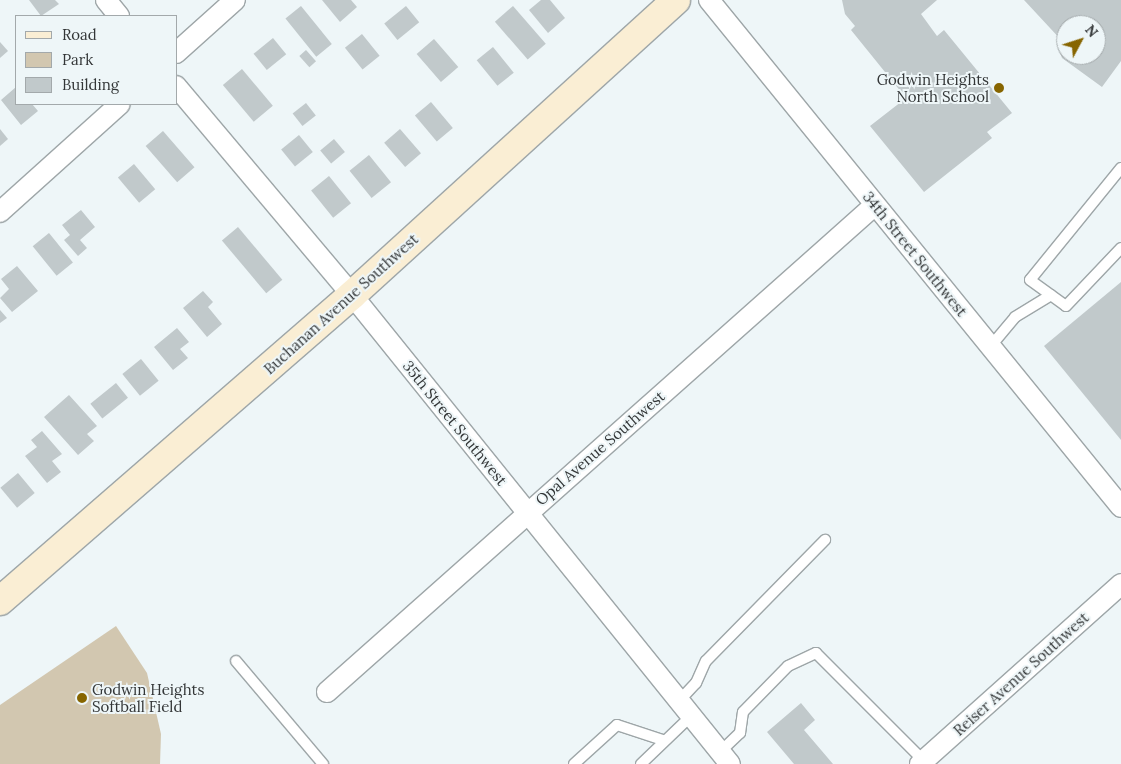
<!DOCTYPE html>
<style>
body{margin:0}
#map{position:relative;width:1121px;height:764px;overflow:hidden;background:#eef6f8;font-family:Lora,serif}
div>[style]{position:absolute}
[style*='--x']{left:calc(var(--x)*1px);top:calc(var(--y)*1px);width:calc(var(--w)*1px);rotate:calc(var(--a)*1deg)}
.green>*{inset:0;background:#d2c7b0}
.building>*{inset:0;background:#c1c9cb;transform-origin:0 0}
.roads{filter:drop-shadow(1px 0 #9ea6a8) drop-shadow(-1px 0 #9ea6a8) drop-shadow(0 1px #9ea6a8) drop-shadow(0 -1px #9ea6a8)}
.lane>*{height:10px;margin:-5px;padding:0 5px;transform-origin:5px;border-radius:5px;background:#fff}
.street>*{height:20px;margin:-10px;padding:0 10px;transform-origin:10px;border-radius:10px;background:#fff}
.secondary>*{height:28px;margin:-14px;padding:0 14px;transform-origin:14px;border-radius:14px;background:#faeed4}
.dots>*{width:14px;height:14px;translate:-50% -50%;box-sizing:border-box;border:2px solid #eef6f8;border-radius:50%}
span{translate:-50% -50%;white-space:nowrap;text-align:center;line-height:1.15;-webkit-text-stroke:4px #eef6f8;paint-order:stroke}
.poi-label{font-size:15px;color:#333637}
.right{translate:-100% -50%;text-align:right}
.left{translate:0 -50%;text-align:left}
.street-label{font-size:15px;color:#333637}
.legend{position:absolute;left:15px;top:15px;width:162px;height:90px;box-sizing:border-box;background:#eef6f8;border:1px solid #a3a9ab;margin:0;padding:6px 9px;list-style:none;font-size:15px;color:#333637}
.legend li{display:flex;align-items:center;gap:10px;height:25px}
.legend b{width:25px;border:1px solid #a3a9ab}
.north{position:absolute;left:1056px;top:15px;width:50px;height:50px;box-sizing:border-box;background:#eef6f8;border:1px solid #a3a9ab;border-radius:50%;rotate:50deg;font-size:14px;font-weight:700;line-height:20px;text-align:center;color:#333637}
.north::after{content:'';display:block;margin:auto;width:18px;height:22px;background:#876500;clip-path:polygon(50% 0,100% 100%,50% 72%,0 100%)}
</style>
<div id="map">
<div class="green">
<i style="clip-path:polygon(116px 626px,147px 673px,161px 734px,160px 764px,0 764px,0 705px)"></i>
</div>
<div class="building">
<i style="clip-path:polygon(29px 0,55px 0,59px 4px,41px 16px)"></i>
<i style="clip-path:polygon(322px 0,351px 0,357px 7px,340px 22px)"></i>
<i style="clip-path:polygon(541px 0,550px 0,565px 18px,548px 33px,529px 10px)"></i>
<i style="clip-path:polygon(842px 0,937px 0,921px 14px,937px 36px,944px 30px,1012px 113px,987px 132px,992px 138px,924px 192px,870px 126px,906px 98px,851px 30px,855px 26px,845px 14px)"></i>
<i style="clip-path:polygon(evenodd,1024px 0,1121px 0,1121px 61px,1102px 87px,1062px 58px,1058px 48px,1063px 42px,1024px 0,1066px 25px,1096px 25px,1096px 55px,1066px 55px,1066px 25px)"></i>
<i style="left:301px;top:6px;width:49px;height:20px;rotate:51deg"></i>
<i style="left:406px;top:6px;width:21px;height:28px;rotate:51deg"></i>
<i style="left:513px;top:6px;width:50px;height:24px;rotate:49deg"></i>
<i style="left:362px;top:34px;width:28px;height:22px;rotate:51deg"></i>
<i style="left:273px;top:38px;width:21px;height:25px;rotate:51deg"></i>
<i style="left:434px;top:39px;width:37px;height:23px;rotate:49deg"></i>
<i style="clip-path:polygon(0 42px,8px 51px,0 58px)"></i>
<i style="left:493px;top:47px;width:33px;height:21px;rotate:51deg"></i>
<i style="left:306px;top:50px;width:15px;height:9px;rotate:48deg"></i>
<i style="left:242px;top:69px;width:48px;height:25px;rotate:50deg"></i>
<i style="clip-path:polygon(16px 87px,16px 104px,32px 104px,38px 111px,21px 125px,1px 100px)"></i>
<i style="left:431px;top:102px;width:34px;height:21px;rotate:50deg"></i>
<i style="left:306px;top:103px;width:16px;height:17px;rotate:52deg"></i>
<i style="clip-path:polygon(0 129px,8px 139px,0 146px)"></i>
<i style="left:400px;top:129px;width:32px;height:21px;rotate:49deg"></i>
<i style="left:163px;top:131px;width:48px;height:23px;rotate:49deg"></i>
<i style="left:299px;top:135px;width:22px;height:23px;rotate:51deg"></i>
<i style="left:334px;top:139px;width:17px;height:18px;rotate:50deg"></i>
<i style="left:369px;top:155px;width:35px;height:25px;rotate:51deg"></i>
<i style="left:134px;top:164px;width:33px;height:21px;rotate:50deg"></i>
<i style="left:329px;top:176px;width:35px;height:23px;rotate:51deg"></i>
<i style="clip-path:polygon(81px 210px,95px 227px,80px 240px,87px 248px,78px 256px,64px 240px,70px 235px,62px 225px)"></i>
<i style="left:238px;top:227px;width:69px;height:21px;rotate:50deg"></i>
<i style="left:49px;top:233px;width:38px;height:21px;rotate:51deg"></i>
<i style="clip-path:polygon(17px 266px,38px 291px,12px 312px,0 298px,9px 289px,1px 279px)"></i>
<i style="clip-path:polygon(1121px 282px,1121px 440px,1044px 346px)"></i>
<i style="clip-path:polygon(203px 291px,213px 302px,208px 307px,222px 324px,207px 337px,183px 308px)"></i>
<i style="clip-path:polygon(0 310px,7px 318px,0 323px)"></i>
<i style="clip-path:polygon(177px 328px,189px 342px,180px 349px,188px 358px,173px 370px,154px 347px)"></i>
<i style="left:141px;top:359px;width:28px;height:24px;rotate:51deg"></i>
<i style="left:116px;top:383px;width:19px;height:33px;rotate:51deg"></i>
<i style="clip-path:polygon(69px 395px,97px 426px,87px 434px,94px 441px,78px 455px,44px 417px)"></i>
<i style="clip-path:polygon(42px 431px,62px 454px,52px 461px,61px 472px,47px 483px,25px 456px,37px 447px,31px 440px)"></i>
<i style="left:18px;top:473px;width:26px;height:23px;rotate:50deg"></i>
<i style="clip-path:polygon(801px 703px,815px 720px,804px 730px,833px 764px,794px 764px,767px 732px)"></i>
</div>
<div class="roads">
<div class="lane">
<i style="--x:1121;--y:168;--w:144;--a:129.1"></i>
<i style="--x:1030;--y:280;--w:44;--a:35.8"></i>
<i style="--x:1066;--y:306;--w:80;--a:-46.5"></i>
<i style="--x:990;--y:347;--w:39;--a:-50"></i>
<i style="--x:1015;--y:317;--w:42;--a:-31.4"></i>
<i style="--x:236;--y:661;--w:135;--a:49.8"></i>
<i style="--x:679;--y:701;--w:25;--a:-47"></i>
<i style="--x:696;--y:683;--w:24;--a:-66"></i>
<i style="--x:706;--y:661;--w:170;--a:-45.5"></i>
<i style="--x:720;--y:752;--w:28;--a:-44"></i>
<i style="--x:740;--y:733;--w:21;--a:-82"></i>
<i style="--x:743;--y:712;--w:64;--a:-45.6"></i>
<i style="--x:788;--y:666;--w:31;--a:-25"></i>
<i style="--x:816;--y:653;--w:153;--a:45"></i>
<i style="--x:574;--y:764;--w:58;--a:-42.2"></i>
<i style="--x:617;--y:725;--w:48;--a:18.1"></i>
<i style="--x:641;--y:764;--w:69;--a:-43.8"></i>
</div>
<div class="street">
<i style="--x:106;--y:0;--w:21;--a:51"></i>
<i style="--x:709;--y:0;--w:653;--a:50.9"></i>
<i style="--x:176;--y:53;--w:79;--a:-41.9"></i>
<i style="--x:176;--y:86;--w:273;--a:49.9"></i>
<i style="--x:352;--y:295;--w:602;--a:51.13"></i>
<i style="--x:0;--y:212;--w:161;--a:-42"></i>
<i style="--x:327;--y:692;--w:733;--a:-41.63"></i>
<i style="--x:920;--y:764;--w:270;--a:-41.8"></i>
</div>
<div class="secondary">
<i style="--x:0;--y:601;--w:466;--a:-41"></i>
<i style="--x:352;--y:295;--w:438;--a:-42.3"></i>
</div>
</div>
<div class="dots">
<i style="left:999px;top:88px;background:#876500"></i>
<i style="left:82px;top:698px;background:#876500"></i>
</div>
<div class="poi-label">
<span class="right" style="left:989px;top:88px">Godwin Heights<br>North School</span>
<span class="left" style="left:92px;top:698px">Godwin Heights<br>Softball Field</span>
</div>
<div class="street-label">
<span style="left:915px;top:254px;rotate:51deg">34th Street Southwest</span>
<span style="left:341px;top:304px;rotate:-42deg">Buchanan Avenue Southwest</span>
<span style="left:455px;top:423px;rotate:51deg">35th Street Southwest</span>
<span style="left:600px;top:448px;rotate:-41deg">Opal Avenue Southwest</span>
<span style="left:1021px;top:674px;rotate:-42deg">Reiser Avenue Southwest</span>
</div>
<ul class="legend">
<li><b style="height:6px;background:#faeed4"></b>Road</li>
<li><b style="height:14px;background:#d2c7b0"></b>Park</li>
<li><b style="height:14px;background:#c1c9cb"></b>Building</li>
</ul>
<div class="north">N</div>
</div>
